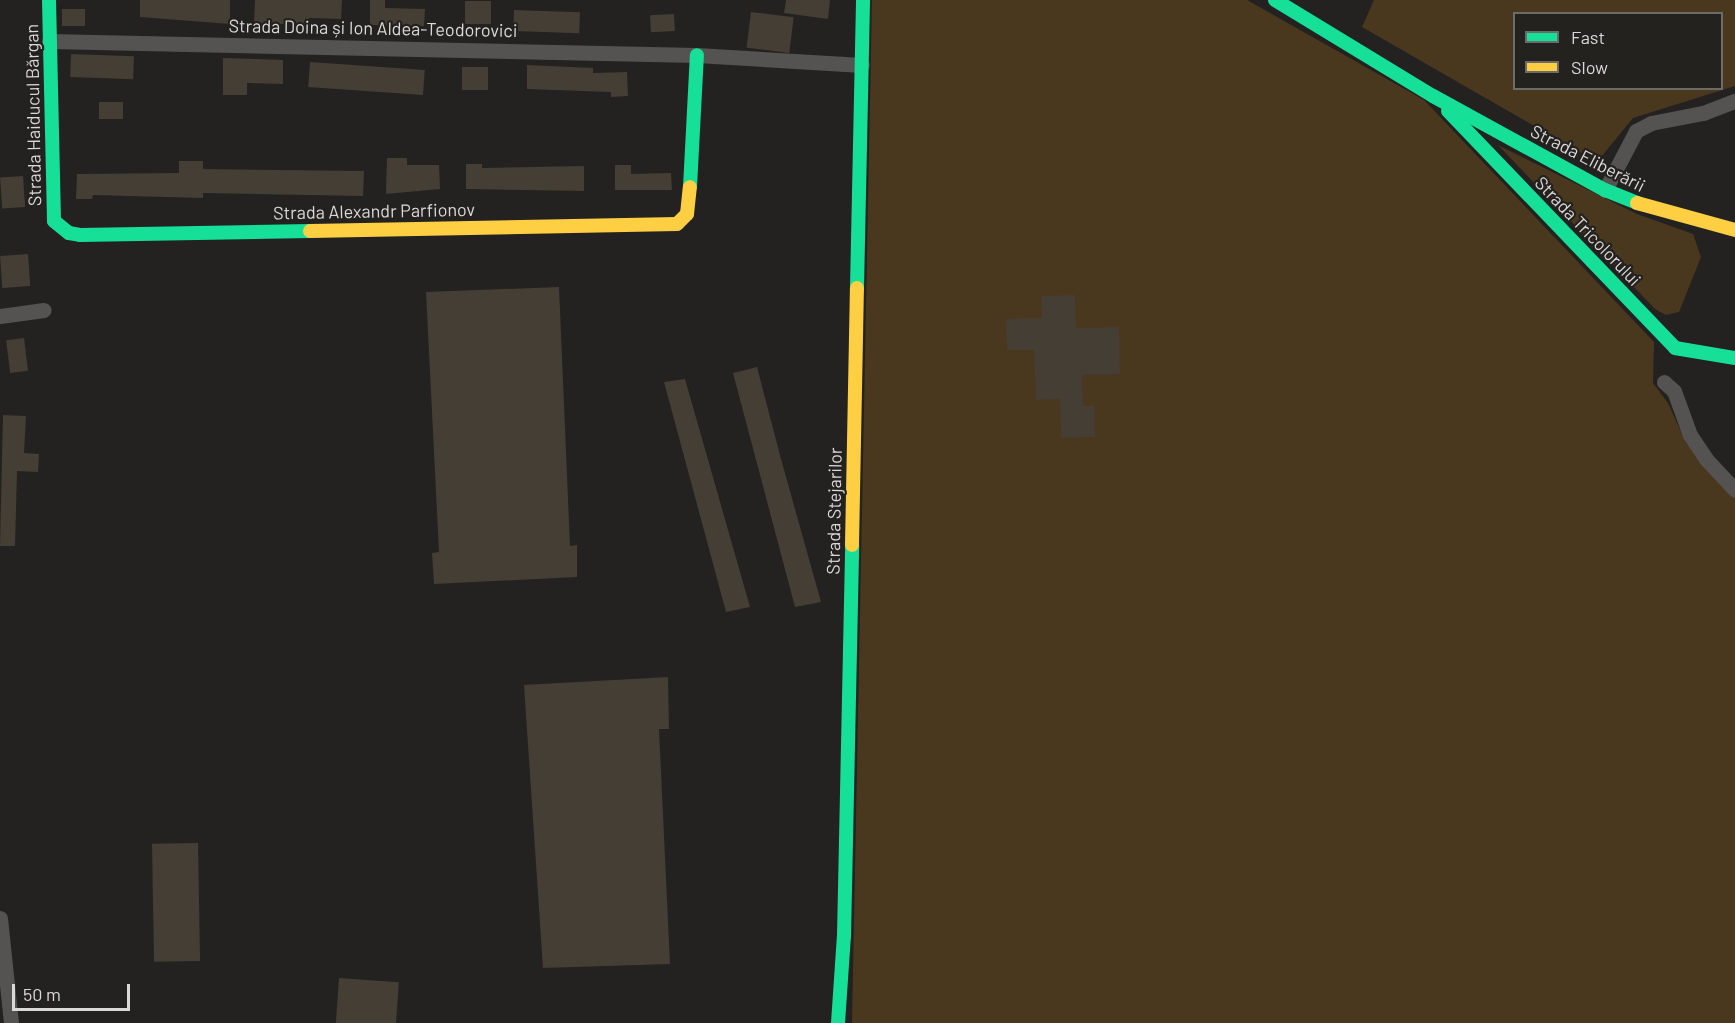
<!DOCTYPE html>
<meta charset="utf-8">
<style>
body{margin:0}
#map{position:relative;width:1735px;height:1023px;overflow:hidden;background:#232220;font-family:Barlow,sans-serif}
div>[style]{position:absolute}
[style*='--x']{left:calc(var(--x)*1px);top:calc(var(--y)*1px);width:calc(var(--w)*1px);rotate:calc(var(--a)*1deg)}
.green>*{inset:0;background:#49381d}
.building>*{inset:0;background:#443e34;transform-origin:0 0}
.street>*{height:15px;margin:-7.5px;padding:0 7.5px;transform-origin:7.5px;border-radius:7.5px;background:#555352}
.fast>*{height:14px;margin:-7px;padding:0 7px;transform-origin:7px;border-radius:7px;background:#16e098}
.slow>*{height:14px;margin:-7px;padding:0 7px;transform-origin:7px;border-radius:7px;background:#ffcf43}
span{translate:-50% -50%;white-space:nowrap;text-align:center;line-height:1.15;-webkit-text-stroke:4.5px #24221f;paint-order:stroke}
.street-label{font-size:18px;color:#dbd9d7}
.legend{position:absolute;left:1513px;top:12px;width:210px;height:78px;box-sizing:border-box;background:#24221f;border:2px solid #6d6b69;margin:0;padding:8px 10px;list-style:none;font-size:18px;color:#dbd9d7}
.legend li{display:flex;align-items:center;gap:12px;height:30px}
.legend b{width:30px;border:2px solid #6d6b69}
.scale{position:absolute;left:12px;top:984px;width:118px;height:27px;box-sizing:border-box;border:3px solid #dbd9d7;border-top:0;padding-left:8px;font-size:18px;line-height:21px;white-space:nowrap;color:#dbd9d7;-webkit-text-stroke:4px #24221f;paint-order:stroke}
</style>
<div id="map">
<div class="green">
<i style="clip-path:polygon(872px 0,1247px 0,1424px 100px,1654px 342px,1653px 383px,1668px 403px,1686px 443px,1735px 496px,1735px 1023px,852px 1023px)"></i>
<i style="clip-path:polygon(evenodd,1374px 0,1735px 0,1735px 86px,1633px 118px,1597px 162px,1362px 27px,1374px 0,1514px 14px,1722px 14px,1722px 88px,1514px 88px,1514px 14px)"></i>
<i style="clip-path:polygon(1498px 145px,1637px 214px,1693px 234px,1701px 257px,1679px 312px,1666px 315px,1655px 309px)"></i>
</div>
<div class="building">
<i style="clip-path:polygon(140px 0,230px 0,230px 24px,140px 17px)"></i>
<i style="clip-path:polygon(255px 0,342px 0,341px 19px,309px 18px,309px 24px,254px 24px)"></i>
<i style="clip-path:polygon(370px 0,385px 0,385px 8px,425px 9px,424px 26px,370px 25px)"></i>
<i style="clip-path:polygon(786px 0,830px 0,828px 19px,784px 13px)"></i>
<i style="left:465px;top:1px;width:26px;height:23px"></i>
<i style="left:62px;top:9px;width:23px;height:17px"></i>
<i style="left:514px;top:10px;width:66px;height:21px;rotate:2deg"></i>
<i style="left:751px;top:12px;width:43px;height:36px;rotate:7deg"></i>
<i style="left:674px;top:14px;width:17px;height:24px;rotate:87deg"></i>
<i style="left:71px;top:54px;width:63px;height:23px;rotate:2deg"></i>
<i style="clip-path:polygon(223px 58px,283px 60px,283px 84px,247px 83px,247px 95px,223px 95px)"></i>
<i style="left:310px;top:62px;width:115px;height:25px;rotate:4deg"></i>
<i style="clip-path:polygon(527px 65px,593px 68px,593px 73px,627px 72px,628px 96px,611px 97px,611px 92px,527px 89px)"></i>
<i style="left:462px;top:67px;width:26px;height:23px"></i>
<i style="left:123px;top:102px;width:17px;height:24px;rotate:90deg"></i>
<i style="clip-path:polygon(387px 158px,407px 158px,407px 165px,439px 165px,440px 189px,386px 194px)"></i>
<i style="clip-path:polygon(179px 161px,203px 161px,203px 169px,364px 171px,363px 196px,203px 193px,203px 198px,93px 195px,92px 199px,76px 199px,77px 174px,179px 173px)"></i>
<i style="clip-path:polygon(466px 164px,482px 164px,482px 168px,584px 166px,584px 191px,466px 189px)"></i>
<i style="clip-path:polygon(615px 165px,631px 165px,631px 174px,671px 173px,672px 190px,615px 190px)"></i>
<i style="left:23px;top:176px;width:31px;height:23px;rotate:86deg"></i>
<i style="left:28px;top:254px;width:32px;height:28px;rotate:86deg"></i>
<i style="clip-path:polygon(559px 287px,570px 546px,577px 545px,577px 577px,434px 584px,432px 553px,439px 552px,426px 292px)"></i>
<i style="clip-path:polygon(1075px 295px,1076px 328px,1119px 327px,1120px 374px,1082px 375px,1083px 406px,1094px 406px,1095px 437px,1061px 438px,1060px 399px,1036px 400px,1034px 350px,1007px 350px,1006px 319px,1042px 318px,1041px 296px)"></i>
<i style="left:24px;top:338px;width:33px;height:18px;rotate:83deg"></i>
<i style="clip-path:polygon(757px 367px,781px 459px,821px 602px,795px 607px,733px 373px)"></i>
<i style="clip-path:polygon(685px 379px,750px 607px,726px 612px,664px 382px)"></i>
<i style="clip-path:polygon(3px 415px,26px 416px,24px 453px,39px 454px,38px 472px,17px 471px,15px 546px,0 546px)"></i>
<i style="clip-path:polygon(668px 677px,669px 729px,659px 729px,670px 964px,543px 968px,524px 685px)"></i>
<i style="left:198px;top:843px;width:118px;height:46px;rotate:89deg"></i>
<i style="left:339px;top:978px;width:60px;height:45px;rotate:4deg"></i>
</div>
<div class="street">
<i style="--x:49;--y:41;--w:648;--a:1.24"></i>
<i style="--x:697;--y:55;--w:165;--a:3.5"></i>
<i style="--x:1605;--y:190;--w:67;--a:-62.3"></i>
<i style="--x:1636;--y:131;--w:17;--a:-28"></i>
<i style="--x:1651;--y:123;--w:53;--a:-10.9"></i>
<i style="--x:1703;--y:113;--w:34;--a:-21"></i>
<i style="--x:0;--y:316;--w:44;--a:-7.8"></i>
<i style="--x:1664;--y:382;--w:13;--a:42"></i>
<i style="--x:1674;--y:391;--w:47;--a:70"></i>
<i style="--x:1690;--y:435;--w:29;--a:56"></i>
<i style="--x:1706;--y:459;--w:42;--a:46.9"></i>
<i style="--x:0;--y:918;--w:106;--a:84"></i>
</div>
<div class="fast">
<i style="--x:49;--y:0;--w:221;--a:88.7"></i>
<i style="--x:54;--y:221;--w:19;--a:39"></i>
<i style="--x:69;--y:233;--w:11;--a:10"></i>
<i style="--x:80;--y:235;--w:230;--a:-1"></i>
<i style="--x:1275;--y:0;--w:185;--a:31.3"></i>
<i style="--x:1433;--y:96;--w:196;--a:28.7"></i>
<i style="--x:1605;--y:190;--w:35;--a:22"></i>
<i style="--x:1448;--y:111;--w:328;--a:46.2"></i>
<i style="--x:1675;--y:348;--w:61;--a:9.5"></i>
<i style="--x:690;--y:187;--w:132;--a:-87"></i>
<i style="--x:857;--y:288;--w:288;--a:-88.8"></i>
<i style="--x:838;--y:1023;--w:87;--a:-86.1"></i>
<i style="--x:844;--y:936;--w:391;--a:-88.8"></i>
</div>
<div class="slow">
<i style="--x:1637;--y:203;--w:102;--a:15.4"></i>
<i style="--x:310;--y:231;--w:367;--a:-1.1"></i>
<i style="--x:677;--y:224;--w:14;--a:-45"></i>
<i style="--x:687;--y:214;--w:27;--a:-84"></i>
<i style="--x:852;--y:545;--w:257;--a:-88.9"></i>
</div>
<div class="street-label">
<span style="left:373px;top:28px;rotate:1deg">Strada Doina și Ion Aldea-Teodorovici</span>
<span style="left:33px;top:115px;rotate:-91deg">Strada Haiducul Bărgan</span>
<span style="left:1588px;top:158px;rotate:27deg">Strada Eliberării</span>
<span style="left:374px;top:211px;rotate:-1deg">Strada Alexandr Parfionov</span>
<span style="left:1588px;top:231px;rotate:46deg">Strada Tricolorului</span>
<span style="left:834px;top:511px;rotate:-89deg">Strada Stejarilor</span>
</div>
<ul class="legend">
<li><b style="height:8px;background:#16e098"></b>Fast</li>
<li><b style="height:8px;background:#ffcf43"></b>Slow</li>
</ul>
<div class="scale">50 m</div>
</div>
